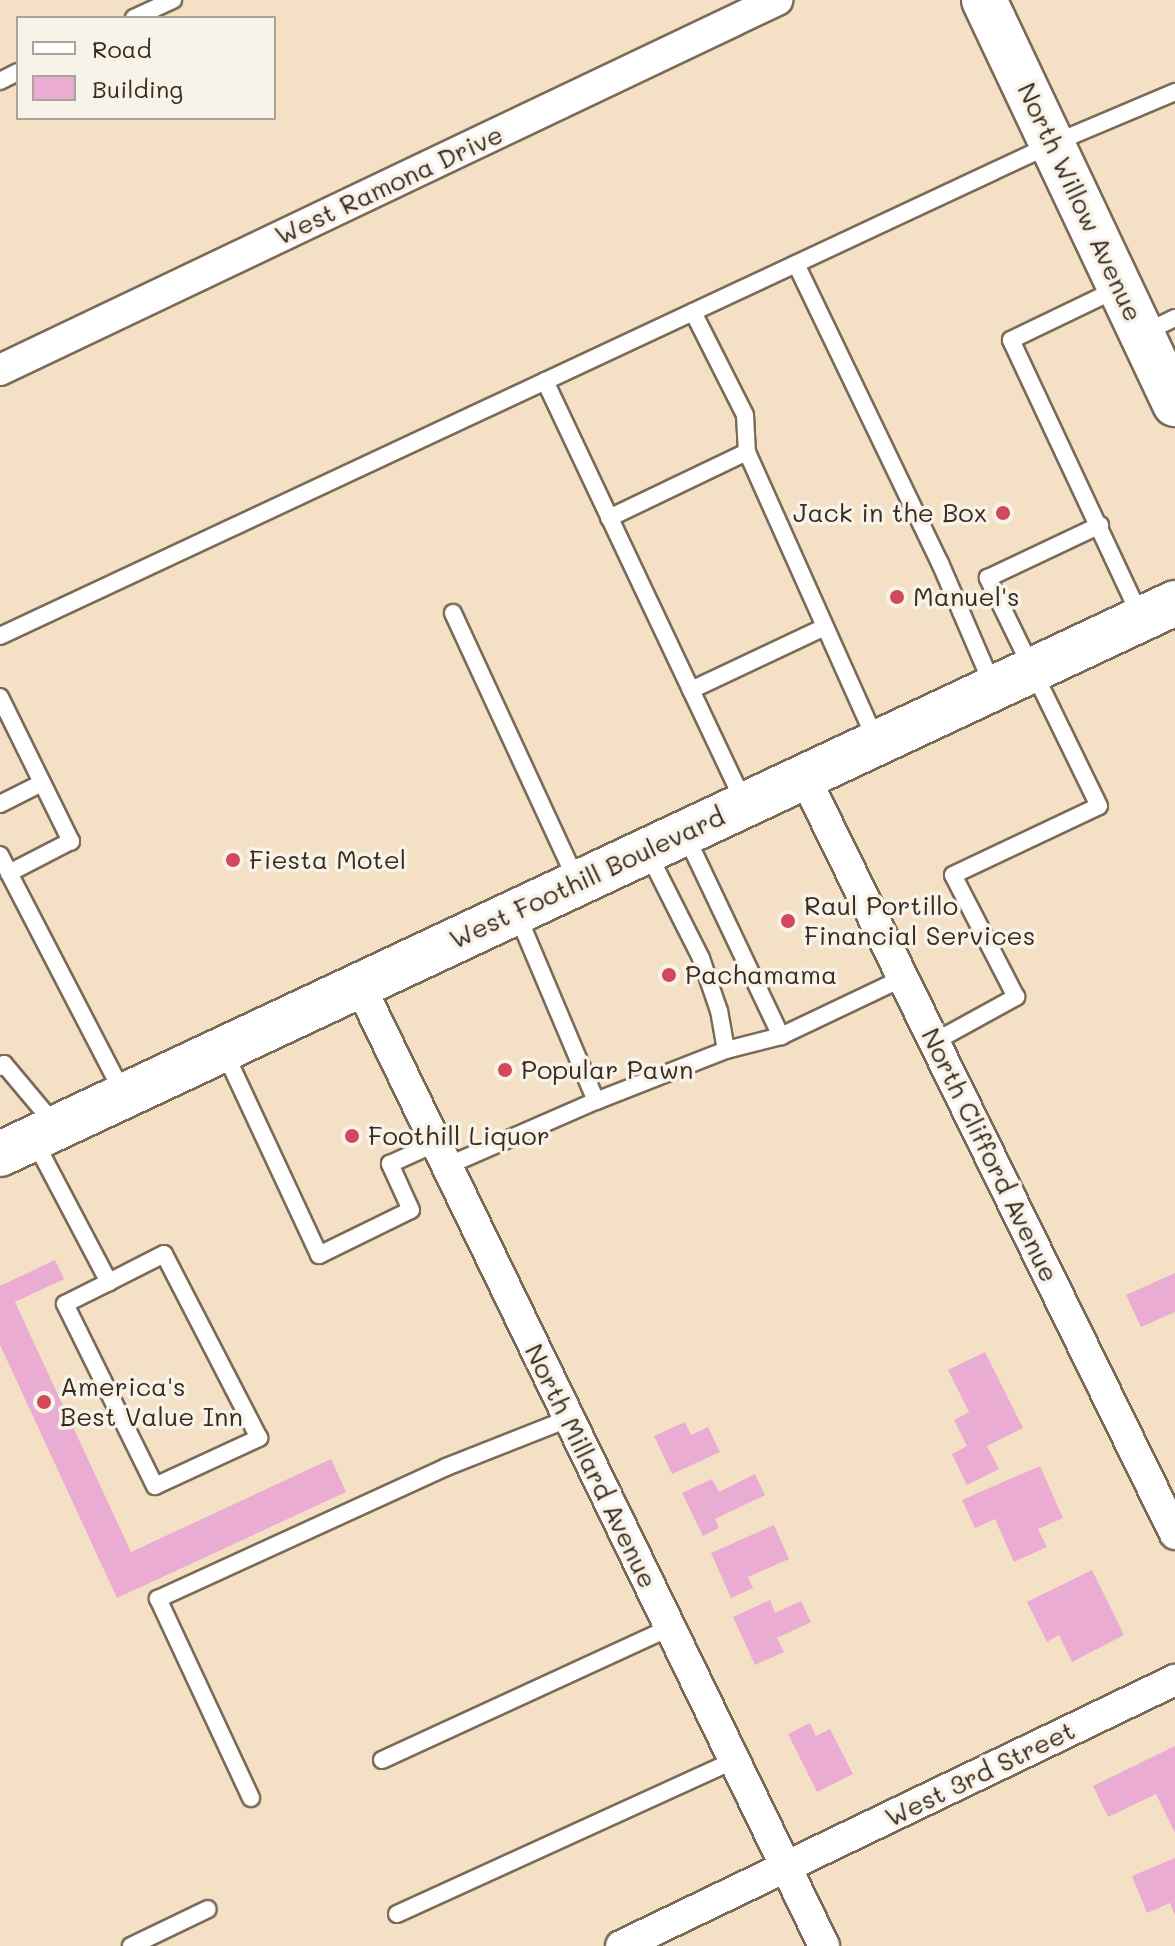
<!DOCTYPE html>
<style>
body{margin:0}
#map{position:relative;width:1175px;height:1946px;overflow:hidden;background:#f4e0c5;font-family:Mali,sans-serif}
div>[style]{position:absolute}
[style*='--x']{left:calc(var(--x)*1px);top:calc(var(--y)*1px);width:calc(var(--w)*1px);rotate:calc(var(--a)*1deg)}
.building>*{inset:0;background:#ebacd3}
.roads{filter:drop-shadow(2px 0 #7c6a58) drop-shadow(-2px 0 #7c6a58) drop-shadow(0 2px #7c6a58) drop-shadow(0 -2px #7c6a58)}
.lane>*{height:16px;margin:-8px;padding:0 8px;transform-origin:8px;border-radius:8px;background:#fff}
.street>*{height:30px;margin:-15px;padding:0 15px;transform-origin:15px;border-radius:15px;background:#fff}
.secondary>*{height:44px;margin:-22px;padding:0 22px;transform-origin:22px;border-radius:22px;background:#fff}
.primary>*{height:44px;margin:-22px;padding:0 22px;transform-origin:22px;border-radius:22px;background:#fff}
.dots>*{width:22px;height:22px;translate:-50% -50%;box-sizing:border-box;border:4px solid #f7f3e8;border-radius:50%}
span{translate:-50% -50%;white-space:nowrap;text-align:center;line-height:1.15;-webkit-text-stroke:7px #f7f3e8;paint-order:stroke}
.street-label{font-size:26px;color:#3b2a1e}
.poi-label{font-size:26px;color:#3b2a1e}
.right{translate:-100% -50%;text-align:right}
.left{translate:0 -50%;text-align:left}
.legend{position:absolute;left:16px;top:16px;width:260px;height:104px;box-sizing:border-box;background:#f7f3e8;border:2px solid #aca397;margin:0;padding:10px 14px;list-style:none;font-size:24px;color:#3b2a1e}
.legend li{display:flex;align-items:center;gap:16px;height:40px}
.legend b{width:40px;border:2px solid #aca397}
</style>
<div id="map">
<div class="building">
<i style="clip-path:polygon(55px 1260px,64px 1279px,15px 1302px,131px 1552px,331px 1459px,346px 1492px,117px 1598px,0 1345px,0 1286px)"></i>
<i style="clip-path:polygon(1175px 1273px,1175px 1312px,1141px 1327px,1126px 1295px)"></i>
<i style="clip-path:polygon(985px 1352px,1023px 1428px,987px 1446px,999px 1469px,967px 1485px,952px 1454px,967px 1446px,954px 1420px,969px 1412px,948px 1370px)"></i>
<i style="clip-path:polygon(685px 1422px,691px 1435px,708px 1427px,720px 1452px,672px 1474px,654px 1436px)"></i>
<i style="clip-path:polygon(1040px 1466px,1063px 1518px,1038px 1529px,1047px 1547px,1014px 1562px,995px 1519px,975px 1528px,962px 1500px)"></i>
<i style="clip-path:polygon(755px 1474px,765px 1495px,715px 1519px,719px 1528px,703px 1536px,682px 1493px,712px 1479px,719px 1492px)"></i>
<i style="clip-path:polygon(774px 1525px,789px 1559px,748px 1577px,753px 1588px,731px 1598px,711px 1553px)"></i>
<i style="clip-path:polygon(1092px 1570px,1124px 1635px,1072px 1662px,1059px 1635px,1047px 1642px,1027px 1602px)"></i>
<i style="clip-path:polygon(770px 1600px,775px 1613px,801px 1601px,811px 1622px,777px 1638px,784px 1652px,755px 1665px,733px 1617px)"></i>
<i style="clip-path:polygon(810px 1723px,816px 1736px,830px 1729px,853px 1774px,817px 1792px,788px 1734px)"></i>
<i style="clip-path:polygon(1175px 1746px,1175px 1833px,1156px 1794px,1108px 1817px,1093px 1786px)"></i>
<i style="clip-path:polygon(1175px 1858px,1175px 1915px,1170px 1903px,1147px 1913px,1132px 1876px)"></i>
</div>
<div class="roads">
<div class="lane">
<i style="--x:134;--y:18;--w:43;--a:-24.8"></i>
<i style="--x:0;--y:81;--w:20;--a:-27"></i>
<i style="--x:796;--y:264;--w:332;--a:64.3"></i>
<i style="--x:940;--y:563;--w:134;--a:66.7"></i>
<i style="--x:1119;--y:288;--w:120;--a:154.3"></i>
<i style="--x:1011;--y:340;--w:306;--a:64.9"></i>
<i style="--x:693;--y:312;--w:115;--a:63.2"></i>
<i style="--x:745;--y:415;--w:37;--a:87"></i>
<i style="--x:1144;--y:333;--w:34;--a:-26"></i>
<i style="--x:545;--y:381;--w:466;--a:64.7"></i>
<i style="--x:609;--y:518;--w:153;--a:-25.6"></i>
<i style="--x:747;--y:452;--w:316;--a:65.9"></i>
<i style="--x:453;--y:613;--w:295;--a:65.2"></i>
<i style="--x:0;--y:636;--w:1161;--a:-25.06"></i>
<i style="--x:1052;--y:144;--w:134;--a:-22.9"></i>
<i style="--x:691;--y:690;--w:148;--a:-25.2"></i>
<i style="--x:0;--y:697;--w:161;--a:63.8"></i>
<i style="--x:71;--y:841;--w:70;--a:152.7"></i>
<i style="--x:9;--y:873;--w:250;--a:62.6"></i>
<i style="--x:0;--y:804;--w:47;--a:-26.6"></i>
<i style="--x:685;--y:834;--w:224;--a:64.6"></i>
<i style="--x:781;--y:1036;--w:135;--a:-25.4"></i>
<i style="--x:0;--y:855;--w:20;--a:63"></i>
<i style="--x:934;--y:1042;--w:94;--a:-28.8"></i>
<i style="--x:1016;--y:997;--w:137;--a:-117.3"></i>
<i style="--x:953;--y:875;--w:161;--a:-25.3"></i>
<i style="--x:1099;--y:806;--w:254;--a:-116"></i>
<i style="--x:988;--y:578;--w:124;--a:-25.3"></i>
<i style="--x:726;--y:1050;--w:57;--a:-14.3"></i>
<i style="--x:224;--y:1051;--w:225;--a:65"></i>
<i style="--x:319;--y:1255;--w:102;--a:-26.1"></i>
<i style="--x:411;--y:1210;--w:51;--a:-114.5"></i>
<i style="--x:390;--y:1164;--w:51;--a:-24.5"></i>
<i style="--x:0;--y:1067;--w:5;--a:-37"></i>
<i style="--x:4;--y:1064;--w:81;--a:50"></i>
<i style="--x:596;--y:1101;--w:140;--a:-21.4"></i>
<i style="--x:726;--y:1050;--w:40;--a:-100"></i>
<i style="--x:719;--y:1011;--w:56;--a:-108.8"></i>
<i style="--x:701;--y:958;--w:120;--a:-116.8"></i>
<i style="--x:34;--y:1140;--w:161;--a:62.2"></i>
<i style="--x:109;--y:1282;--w:49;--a:153.4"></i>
<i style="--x:65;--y:1304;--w:203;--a:63.7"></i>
<i style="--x:155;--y:1486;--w:115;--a:-24.8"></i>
<i style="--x:259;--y:1438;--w:207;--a:-117.3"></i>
<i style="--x:164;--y:1254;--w:62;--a:153"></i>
<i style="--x:447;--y:1166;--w:163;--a:-23.6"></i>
<i style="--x:596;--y:1101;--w:203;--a:-112.9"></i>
<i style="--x:382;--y:1760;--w:316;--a:-24.7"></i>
<i style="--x:251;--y:1798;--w:220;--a:-115"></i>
<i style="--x:158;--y:1599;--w:317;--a:-24.6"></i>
<i style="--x:446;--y:1467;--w:131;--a:-21.5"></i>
<i style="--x:397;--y:1914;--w:369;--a:-24.5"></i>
<i style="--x:131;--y:1946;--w:85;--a:-25.7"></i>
</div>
<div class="street">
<i style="--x:0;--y:370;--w:861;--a:-25.46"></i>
<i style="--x:804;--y:776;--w:844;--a:63.92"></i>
<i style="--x:360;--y:986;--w:1066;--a:64.2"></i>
<i style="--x:621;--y:1946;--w:615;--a:-25.65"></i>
</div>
<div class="secondary">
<i style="--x:984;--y:0;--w:447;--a:64.7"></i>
</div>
<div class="primary">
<i style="--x:0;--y:1154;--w:1298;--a:-25.12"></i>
</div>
</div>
<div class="dots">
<i style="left:1003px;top:513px;background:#d1495b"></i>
<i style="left:897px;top:597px;background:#d1495b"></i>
<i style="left:233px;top:860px;background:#d1495b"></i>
<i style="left:788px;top:921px;background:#d1495b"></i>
<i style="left:669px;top:975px;background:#d1495b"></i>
<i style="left:505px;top:1070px;background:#d1495b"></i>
<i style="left:352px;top:1136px;background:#d1495b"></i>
<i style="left:44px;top:1402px;background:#d1495b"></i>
</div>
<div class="street-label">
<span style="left:389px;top:185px;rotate:-25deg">West Ramona Drive</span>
<span style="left:1080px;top:202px;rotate:65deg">North Willow Avenue</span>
<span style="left:587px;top:878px;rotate:-25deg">West Foothill Boulevard</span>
<span style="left:990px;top:1155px;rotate:64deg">North Clifford Avenue</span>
<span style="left:591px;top:1466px;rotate:64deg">North Millard Avenue</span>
<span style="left:980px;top:1774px;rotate:-26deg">West 3rd Street</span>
</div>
<div class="poi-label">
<span class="right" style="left:987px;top:513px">Jack in the Box</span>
<span class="left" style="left:913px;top:597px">Manuel's</span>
<span class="left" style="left:249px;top:860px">Fiesta Motel</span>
<span class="left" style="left:804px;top:921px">Raul Portillo<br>Financial Services</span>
<span class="left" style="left:685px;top:975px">Pachamama</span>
<span class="left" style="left:521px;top:1070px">Popular Pawn</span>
<span class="left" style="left:368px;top:1136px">Foothill Liquor</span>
<span class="left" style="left:60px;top:1402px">America's<br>Best Value Inn</span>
</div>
<ul class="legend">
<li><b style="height:10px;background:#fff"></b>Road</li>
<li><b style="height:22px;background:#ebacd3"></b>Building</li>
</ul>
</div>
